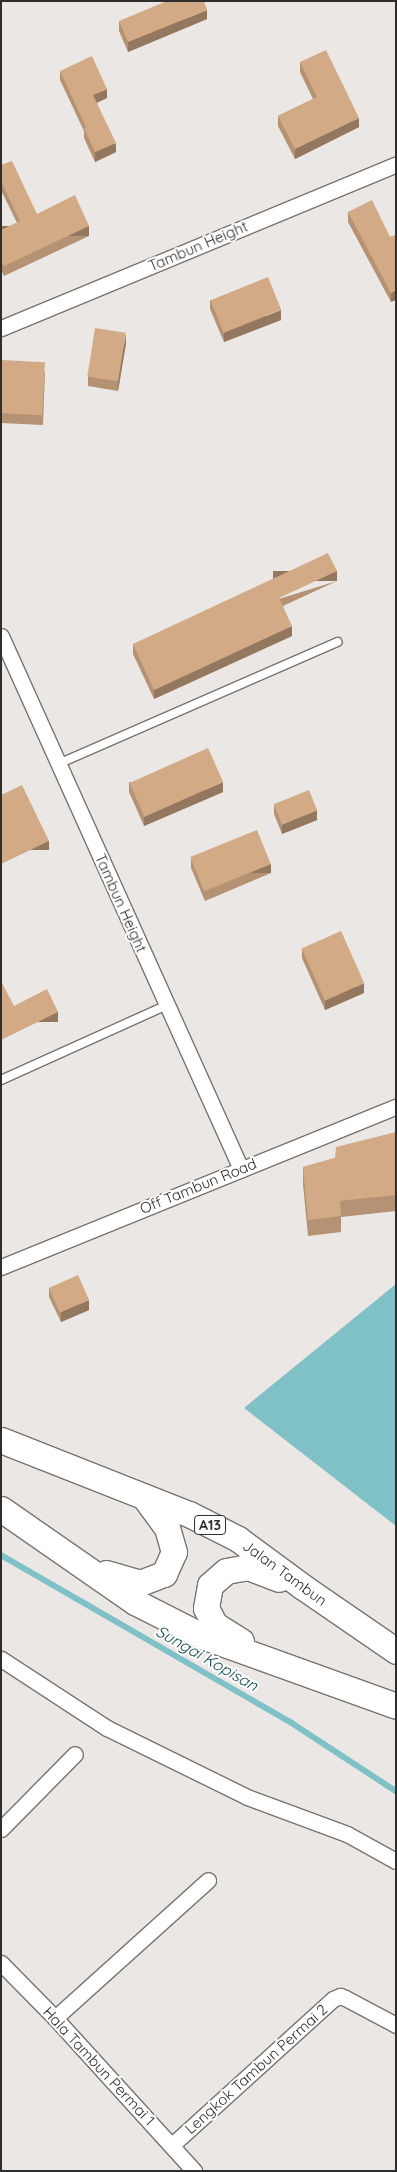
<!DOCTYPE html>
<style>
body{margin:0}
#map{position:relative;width:397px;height:2172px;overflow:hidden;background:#ebe7e4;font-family:Quicksand,sans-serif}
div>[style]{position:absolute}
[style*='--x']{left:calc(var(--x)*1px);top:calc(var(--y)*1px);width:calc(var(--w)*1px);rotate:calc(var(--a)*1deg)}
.water>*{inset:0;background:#7fc1c6}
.stream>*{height:5.5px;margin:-2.75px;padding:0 2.75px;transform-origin:2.75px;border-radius:2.75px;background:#7fc1c6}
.roads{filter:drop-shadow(1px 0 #777471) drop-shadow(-1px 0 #777471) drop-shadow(0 1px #777471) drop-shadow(0 -1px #777471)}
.service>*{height:8px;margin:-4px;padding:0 4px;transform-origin:4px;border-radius:4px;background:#fff}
.minor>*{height:15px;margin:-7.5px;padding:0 7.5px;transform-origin:7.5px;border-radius:7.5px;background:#fff}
.primary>*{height:25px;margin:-12.5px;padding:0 12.5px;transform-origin:12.5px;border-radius:12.5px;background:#fff}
.wall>*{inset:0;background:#b59273}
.shaded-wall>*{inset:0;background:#93775e;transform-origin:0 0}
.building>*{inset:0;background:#d2aa86;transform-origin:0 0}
span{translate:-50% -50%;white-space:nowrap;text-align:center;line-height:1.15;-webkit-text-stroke:4px #fff;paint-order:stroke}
.shield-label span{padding:1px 4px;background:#fff;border:1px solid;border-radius:4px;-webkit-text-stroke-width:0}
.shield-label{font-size:14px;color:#2f2e2d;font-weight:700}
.street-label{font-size:15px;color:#2f2e2d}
.water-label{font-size:16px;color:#144f53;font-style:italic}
.frame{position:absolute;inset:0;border:2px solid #2f2e2d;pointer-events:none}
</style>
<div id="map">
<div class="water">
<i style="clip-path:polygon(396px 1284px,396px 1526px,244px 1408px)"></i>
</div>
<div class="stream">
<i style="--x:1;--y:1555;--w:336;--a:30"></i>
<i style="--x:292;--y:1723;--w:124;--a:33.2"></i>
</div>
<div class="roads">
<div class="service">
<i style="--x:58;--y:764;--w:305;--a:-23.6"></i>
<i style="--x:1;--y:1080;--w:182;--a:-24.3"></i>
</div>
<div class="minor">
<i style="--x:1;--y:328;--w:428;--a:-22.5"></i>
<i style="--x:1;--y:636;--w:585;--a:65.76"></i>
<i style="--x:1;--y:1267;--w:426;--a:-22.1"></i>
<i style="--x:1;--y:1659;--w:126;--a:33.1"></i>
<i style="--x:107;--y:1728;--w:156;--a:26.2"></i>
<i style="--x:247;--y:1797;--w:107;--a:20.3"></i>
<i style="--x:347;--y:1834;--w:56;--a:28.9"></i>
<i style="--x:1;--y:1829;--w:105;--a:-45.4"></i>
<i style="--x:1;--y:1963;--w:77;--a:45.5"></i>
<i style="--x:55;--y:2018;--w:207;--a:47.7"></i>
<i style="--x:55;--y:2018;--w:206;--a:-42"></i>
<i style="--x:172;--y:2145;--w:217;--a:-42.2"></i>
<i style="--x:333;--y:1999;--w:8;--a:-23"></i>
<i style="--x:340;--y:1996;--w:5;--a:22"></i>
<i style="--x:345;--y:1998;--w:58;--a:27.9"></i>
</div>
<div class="primary">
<i style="--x:1;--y:1440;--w:202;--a:21.5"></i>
<i style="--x:189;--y:1514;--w:55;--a:27"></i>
<i style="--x:238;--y:1539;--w:81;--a:36.4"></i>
<i style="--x:303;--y:1587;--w:113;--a:34.5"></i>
<i style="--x:1;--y:1509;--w:163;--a:34.8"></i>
<i style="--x:135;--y:1602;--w:75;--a:26.9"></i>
<i style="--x:202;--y:1636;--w:206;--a:19.8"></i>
<i style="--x:106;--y:1573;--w:35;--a:16"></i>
<i style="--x:140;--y:1583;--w:26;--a:-21"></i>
<i style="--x:164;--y:1574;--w:24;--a:-66"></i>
<i style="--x:174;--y:1552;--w:25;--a:-106"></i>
<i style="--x:167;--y:1528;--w:37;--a:-126"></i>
<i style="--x:241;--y:1641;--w:31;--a:-148"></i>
<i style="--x:215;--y:1625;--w:19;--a:-118"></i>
<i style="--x:206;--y:1608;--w:23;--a:-80"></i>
<i style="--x:210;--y:1585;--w:21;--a:-41"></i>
<i style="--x:226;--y:1571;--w:22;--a:-10"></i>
<i style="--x:248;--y:1567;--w:33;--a:21"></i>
</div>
</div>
<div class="wall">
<i style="clip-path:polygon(207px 19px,128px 52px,119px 31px,119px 21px)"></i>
<i style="clip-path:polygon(300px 62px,359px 127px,295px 159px,278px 126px,278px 116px,313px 99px,300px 72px)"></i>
<i style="clip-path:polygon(60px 71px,107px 98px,97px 103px,116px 152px,95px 162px,84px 138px,84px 131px,60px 80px)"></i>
<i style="clip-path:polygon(1px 165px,37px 214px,89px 236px,4px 276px,1px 270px,1px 230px,17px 223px,1px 190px)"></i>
<i style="clip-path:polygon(348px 212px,390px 237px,396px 235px,391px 302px,348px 222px)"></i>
<i style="clip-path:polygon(210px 300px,281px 320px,224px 342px,210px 309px)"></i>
<i style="clip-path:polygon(126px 343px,118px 391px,88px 386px,88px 376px)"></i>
<i style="clip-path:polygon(1px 360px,45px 372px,43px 425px,1px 423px)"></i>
<i style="clip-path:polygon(337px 581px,283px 606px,292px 636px,154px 699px,133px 654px,133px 644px)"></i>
<i style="clip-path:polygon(129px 782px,223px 792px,144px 826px,129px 792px)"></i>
<i style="clip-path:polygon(274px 805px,317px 820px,282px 834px,274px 814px)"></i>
<i style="clip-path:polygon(191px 858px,271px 873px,205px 901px,191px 868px)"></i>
<i style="clip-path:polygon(302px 948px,364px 993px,325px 1010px,302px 958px)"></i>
<i style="clip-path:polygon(396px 1132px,396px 1211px,341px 1217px,341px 1232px,308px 1236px,303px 1184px,303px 1167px,335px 1158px)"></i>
<i style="clip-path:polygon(49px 1288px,89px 1310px,61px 1322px,49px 1297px)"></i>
</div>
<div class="shaded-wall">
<i style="clip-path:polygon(207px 10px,207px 19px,128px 52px,128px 42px)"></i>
<i style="clip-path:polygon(107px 89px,107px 98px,93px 104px,93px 95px)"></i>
<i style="clip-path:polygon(359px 118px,359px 127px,295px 159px,295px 149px)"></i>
<i style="clip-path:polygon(116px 143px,116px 152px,95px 162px,95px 152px)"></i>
<i style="left:89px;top:226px;width:10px;height:94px;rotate:90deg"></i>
<i style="clip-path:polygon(396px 290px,396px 300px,391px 302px,391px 293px)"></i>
<i style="clip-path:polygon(281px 310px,281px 320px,224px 342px,224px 333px)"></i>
<i style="clip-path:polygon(126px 333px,126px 343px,118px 391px,118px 382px)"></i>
<i style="left:337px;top:571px;width:10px;height:64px;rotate:90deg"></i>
<i style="clip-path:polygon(292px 626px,292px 636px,154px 699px,154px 690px)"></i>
<i style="clip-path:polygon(223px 782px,223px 792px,144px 826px,144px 817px)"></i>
<i style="clip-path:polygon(317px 810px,317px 820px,282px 834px,282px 824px)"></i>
<i style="left:49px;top:841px;width:9px;height:53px;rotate:90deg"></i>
<i style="left:271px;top:864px;width:9px;height:72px;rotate:90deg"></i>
<i style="clip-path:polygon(364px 983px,364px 993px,325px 1010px,325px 1001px)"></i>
<i style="left:58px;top:1012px;width:10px;height:64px;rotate:90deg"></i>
<i style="clip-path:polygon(89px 1300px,89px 1310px,61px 1322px,61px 1312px)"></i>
</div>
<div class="building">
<i style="clip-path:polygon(167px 1px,204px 1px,207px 10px,128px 42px,119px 21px)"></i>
<i style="clip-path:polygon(326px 50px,359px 118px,295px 149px,278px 116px,317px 97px,300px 62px)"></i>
<i style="clip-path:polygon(92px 56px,107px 89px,93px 95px,116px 143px,95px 152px,84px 128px,86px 127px,60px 71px)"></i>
<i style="clip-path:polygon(12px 161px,37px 214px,75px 195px,89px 226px,4px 266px,1px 261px,1px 230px,20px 221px,1px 181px,1px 165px)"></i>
<i style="clip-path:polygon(372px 200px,390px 237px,396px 235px,396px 290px,391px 293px,348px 212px)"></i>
<i style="left:268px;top:277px;width:35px;height:62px;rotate:68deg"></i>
<i style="left:95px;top:328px;width:31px;height:49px;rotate:9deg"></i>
<i style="left:1px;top:360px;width:44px;height:53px;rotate:3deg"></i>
<i style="clip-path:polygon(328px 553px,337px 571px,279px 598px,292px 626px,154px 690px,133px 644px)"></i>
<i style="left:208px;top:748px;width:37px;height:86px;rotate:66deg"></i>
<i style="clip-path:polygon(22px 785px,49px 841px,1px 864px,1px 795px)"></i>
<i style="left:309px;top:790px;width:22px;height:38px;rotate:68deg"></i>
<i style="left:257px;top:830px;width:37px;height:72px;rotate:68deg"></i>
<i style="left:341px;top:931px;width:57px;height:43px;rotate:66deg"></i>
<i style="clip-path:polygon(1px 981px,14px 1006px,47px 989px,58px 1012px,1px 1040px)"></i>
<i style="clip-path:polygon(396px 1132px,396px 1195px,340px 1201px,341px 1216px,308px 1220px,303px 1167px,335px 1158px,336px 1147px)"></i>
<i style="left:78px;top:1275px;width:27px;height:32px;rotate:66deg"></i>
</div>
<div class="shield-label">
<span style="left:210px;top:1525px">A13</span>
</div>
<div class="street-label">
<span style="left:198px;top:246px;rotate:-23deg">Tambun Height</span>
<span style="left:121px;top:903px;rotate:66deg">Tambun Height</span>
<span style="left:198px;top:1186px;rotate:-22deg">Off Tambun Road</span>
<span style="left:285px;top:1573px;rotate:36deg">Jalan Tambun</span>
<span style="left:99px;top:2066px;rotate:47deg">Hala Tambun Permai 1</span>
<span style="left:256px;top:2069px;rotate:-42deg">Lengkok Tambun Permai 2</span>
</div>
<div class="water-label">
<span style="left:207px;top:1658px;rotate:30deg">Sungai Kopisan</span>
</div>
<div class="frame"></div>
</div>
